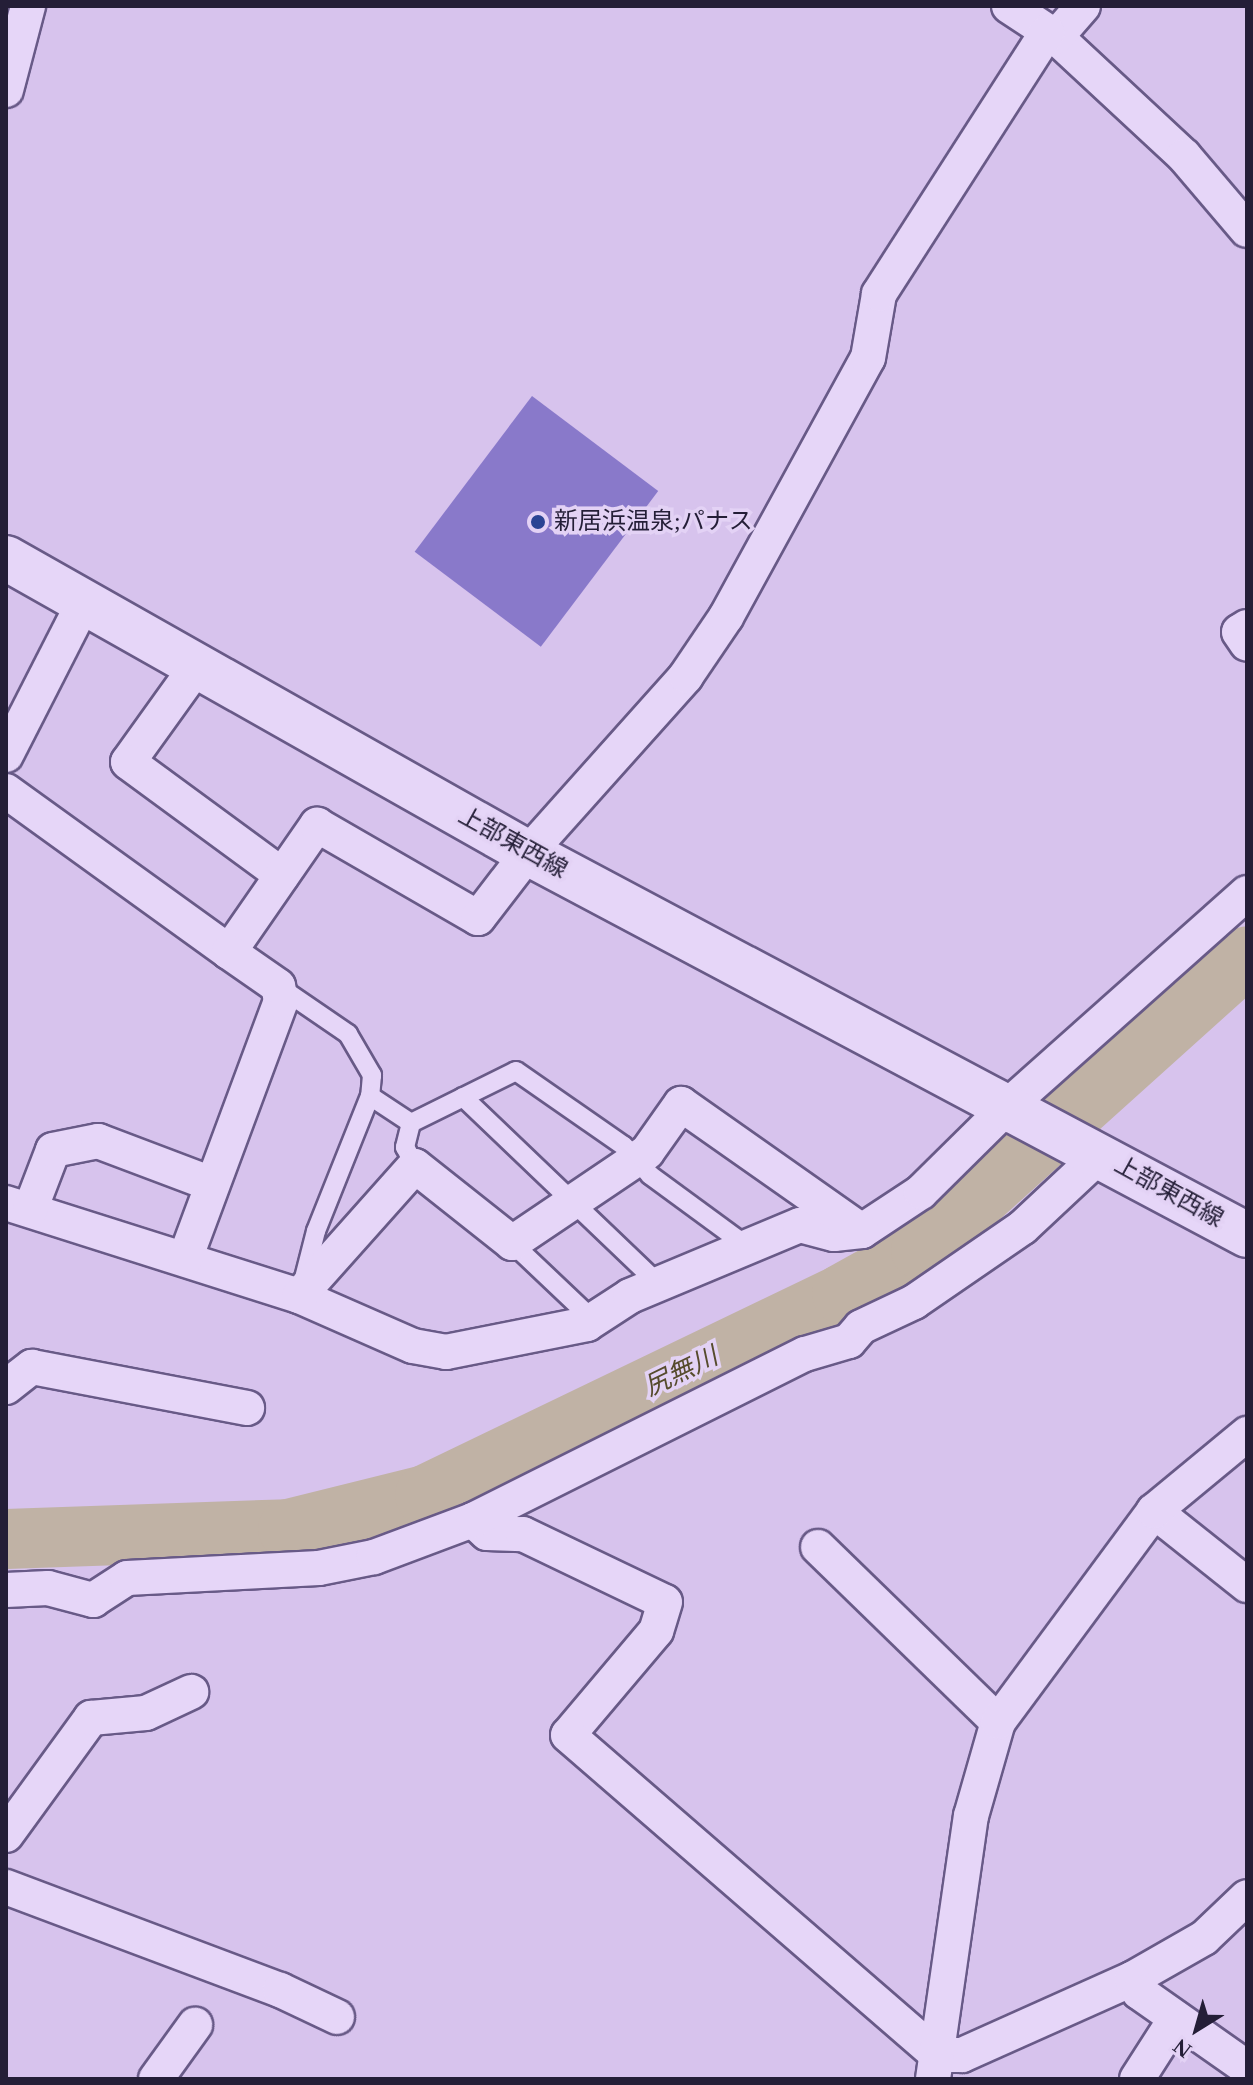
<!DOCTYPE html>
<meta charset="utf-8">
<style>
body{margin:0}
#map{position:relative;width:1253px;height:2085px;overflow:hidden;background:#d7c3ed;font-family:"Times New Roman","Noto Sans JP",serif}
div>[style]{position:absolute}
[style*='--x']{left:calc(var(--x)*1px);top:calc(var(--y)*1px);width:calc(var(--w)*1px);rotate:calc(var(--a)*1deg)}
.river>*{height:60px;margin:-30px;padding:0 30px;transform-origin:30px;border-radius:30px;background:#c0b2a5}
.building>*{inset:0;background:#8979ca;transform-origin:0 0}
.roads{filter:drop-shadow(2px 0 #685a87) drop-shadow(-2px 0 #685a87) drop-shadow(0 2px #685a87) drop-shadow(0 -2px #685a87)}
.service>*{height:18px;margin:-9px;padding:0 9px;transform-origin:9px;border-radius:9px;background:#e6d6f8}
.minor>*{height:34px;margin:-17px;padding:0 17px;transform-origin:17px;border-radius:17px;background:#e6d6f8}
.tertiary>*{height:44px;margin:-22px;padding:0 22px;transform-origin:22px;border-radius:22px;background:#e6d6f8}
.dots>*{width:22px;height:22px;translate:-50% -50%;box-sizing:border-box;border:4px solid #e3d2f5;border-radius:50%}
span{translate:-50% -50%;white-space:nowrap;text-align:center;line-height:1.15;-webkit-text-stroke:7px #e3d2f5;paint-order:stroke}
.poi-label{font-size:24px;color:#241e37}
.left{translate:0 -50%;text-align:left}
.street-label{font-size:24px;color:#241e37}
.water-label{font-size:26px;color:#564b2d;font-style:italic}
.frame{position:absolute;inset:0;border:8px solid #241e37;pointer-events:none}
.north{position:absolute;left:1157px;top:1989px;width:80px;height:80px;-webkit-text-stroke:6px #e3d2f5;paint-order:stroke;rotate:217deg;font-size:22px;font-weight:700;line-height:32px;text-align:center;color:#241e37}
.north::after{content:'';display:block;margin:auto;width:28px;height:36px;background:#241e37;clip-path:polygon(50% 0,100% 100%,50% 72%,0 100%)}
</style>
<div id="map">
<div class="river">
<i style="--x:6;--y:1539;--w:282;--a:-2"></i>
<i style="--x:288;--y:1529;--w:141;--a:-13.9"></i>
<i style="--x:425;--y:1495;--w:463;--a:-25.7"></i>
<i style="--x:842;--y:1294;--w:90;--a:-29.1"></i>
<i style="--x:921;--y:1250;--w:439;--a:-42"></i>
</div>
<div class="building">
<i style="left:532px;top:396px;width:158px;height:195px;rotate:37deg"></i>
</div>
<div class="roads">
<div class="service">
<i style="--x:278;--y:986;--w:85;--a:34.4"></i>
<i style="--x:348;--y:1034;--w:48;--a:59.7"></i>
<i style="--x:372;--y:1075;--w:21;--a:95"></i>
<i style="--x:463;--y:1097;--w:271;--a:43.7"></i>
<i style="--x:411;--y:1123;--w:25;--a:104"></i>
<i style="--x:405;--y:1147;--w:21;--a:62"></i>
<i style="--x:512;--y:1243;--w:112;--a:43.5"></i>
<i style="--x:303;--y:1282;--w:53;--a:-75.7"></i>
<i style="--x:316;--y:1231;--w:145;--a:-68.2"></i>
<i style="--x:370;--y:1096;--w:49;--a:33.4"></i>
<i style="--x:411;--y:1123;--w:117;--a:-26.3"></i>
<i style="--x:516;--y:1071;--w:131;--a:34.8"></i>
<i style="--x:624;--y:1146;--w:39;--a:48"></i>
<i style="--x:650;--y:1175;--w:122;--a:36.3"></i>
</div>
<div class="minor">
<i style="--x:1009;--y:6;--w:56;--a:33.4"></i>
<i style="--x:1056;--y:37;--w:175;--a:42.9"></i>
<i style="--x:1184;--y:156;--w:97;--a:49.6"></i>
<i style="--x:1056;--y:37;--w:41;--a:-48.9"></i>
<i style="--x:6;--y:90;--w:87;--a:-75.3"></i>
<i style="--x:1247;--y:627;--w:9;--a:148"></i>
<i style="--x:1239;--y:632;--w:14;--a:56"></i>
<i style="--x:197;--y:666;--w:118;--a:125.7"></i>
<i style="--x:128;--y:762;--w:191;--a:36.3"></i>
<i style="--x:6;--y:755;--w:172;--a:-63"></i>
<i style="--x:6;--y:791;--w:275;--a:35.8"></i>
<i style="--x:229;--y:952;--w:155;--a:-55.3"></i>
<i style="--x:317;--y:825;--w:186;--a:30"></i>
<i style="--x:478;--y:918;--w:82;--a:-52.4"></i>
<i style="--x:528;--y:853;--w:237;--a:-48.2"></i>
<i style="--x:686;--y:676;--w:71;--a:-55.9"></i>
<i style="--x:726;--y:617;--w:295;--a:-61.3"></i>
<i style="--x:868;--y:358;--w:65;--a:-80.2"></i>
<i style="--x:879;--y:294;--w:311;--a:-57.3"></i>
<i style="--x:6;--y:1203;--w:307;--a:17.6"></i>
<i style="--x:299;--y:1296;--w:124;--a:23.7"></i>
<i style="--x:413;--y:1346;--w:34;--a:10"></i>
<i style="--x:446;--y:1352;--w:144;--a:-11.2"></i>
<i style="--x:587;--y:1324;--w:51;--a:-33.1"></i>
<i style="--x:630;--y:1296;--w:184;--a:-22.7"></i>
<i style="--x:800;--y:1225;--w:35;--a:15"></i>
<i style="--x:834;--y:1234;--w:28;--a:-6"></i>
<i style="--x:862;--y:1231;--w:71;--a:-33.5"></i>
<i style="--x:921;--y:1192;--w:122;--a:-44.7"></i>
<i style="--x:1008;--y:1106;--w:320;--a:-41.7"></i>
<i style="--x:30;--y:1210;--w:64;--a:-69"></i>
<i style="--x:53;--y:1150;--w:46;--a:-11.3"></i>
<i style="--x:98;--y:1141;--w:122;--a:20.7"></i>
<i style="--x:185;--y:1259;--w:275;--a:-69.6"></i>
<i style="--x:281;--y:1001;--w:15;--a:-101"></i>
<i style="--x:278;--y:986;--w:60;--a:-145.2"></i>
<i style="--x:299;--y:1296;--w:174;--a:-48.3"></i>
<i style="--x:415;--y:1166;--w:124;--a:38.4"></i>
<i style="--x:512;--y:1243;--w:163;--a:-34"></i>
<i style="--x:647;--y:1152;--w:59;--a:-54.7"></i>
<i style="--x:681;--y:1104;--w:221;--a:35.1"></i>
<i style="--x:6;--y:1387;--w:33;--a:-38"></i>
<i style="--x:32;--y:1367;--w:219;--a:10.8"></i>
<i style="--x:1154;--y:1511;--w:119;--a:38.5"></i>
<i style="--x:473;--y:1520;--w:19;--a:43"></i>
<i style="--x:487;--y:1533;--w:36;--a:2"></i>
<i style="--x:523;--y:1534;--w:157;--a:25.6"></i>
<i style="--x:665;--y:1602;--w:30;--a:107"></i>
<i style="--x:656;--y:1631;--w:136;--a:130.2"></i>
<i style="--x:568;--y:1735;--w:488;--a:40.9"></i>
<i style="--x:937;--y:2055;--w:25;--a:0"></i>
<i style="--x:962;--y:2055;--w:186;--a:-24.1"></i>
<i style="--x:1132;--y:1979;--w:83;--a:-29.7"></i>
<i style="--x:1204;--y:1938;--w:59;--a:-43.6"></i>
<i style="--x:818;--y:1547;--w:251;--a:44.2"></i>
<i style="--x:6;--y:1590;--w:42;--a:-2.7"></i>
<i style="--x:48;--y:1588;--w:47;--a:14.9"></i>
<i style="--x:93;--y:1600;--w:40;--a:-32.9"></i>
<i style="--x:127;--y:1578;--w:192;--a:-3"></i>
<i style="--x:319;--y:1568;--w:56;--a:-11.3"></i>
<i style="--x:374;--y:1557;--w:106;--a:-20.5"></i>
<i style="--x:473;--y:1520;--w:371;--a:-26.6"></i>
<i style="--x:805;--y:1354;--w:46;--a:-16.5"></i>
<i style="--x:849;--y:1341;--w:18;--a:-49"></i>
<i style="--x:861;--y:1327;--w:59;--a:-25.3"></i>
<i style="--x:914;--y:1302;--w:132;--a:-34.5"></i>
<i style="--x:1023;--y:1227;--w:105;--a:-43.1"></i>
<i style="--x:6;--y:1835;--w:145;--a:-54"></i>
<i style="--x:91;--y:1718;--w:55;--a:-5.2"></i>
<i style="--x:146;--y:1713;--w:50;--a:-25"></i>
<i style="--x:6;--y:1887;--w:293;--a:20.6"></i>
<i style="--x:280;--y:1990;--w:63;--a:25.3"></i>
<i style="--x:1132;--y:1979;--w:15;--a:62"></i>
<i style="--x:1139;--y:1992;--w:132;--a:35.1"></i>
<i style="--x:156;--y:2079;--w:67;--a:-54.2"></i>
<i style="--x:933;--y:2079;--w:266;--a:-81.8"></i>
<i style="--x:971;--y:1816;--w:98;--a:-74"></i>
<i style="--x:998;--y:1722;--w:262;--a:-53.5"></i>
<i style="--x:1154;--y:1511;--w:121;--a:-39.6"></i>
<i style="--x:1137;--y:2079;--w:72;--a:-57.4"></i>
</div>
<div class="tertiary">
<i style="--x:6;--y:558;--w:600;--a:29.47"></i>
<i style="--x:528;--y:853;--w:814;--a:27.98"></i>
</div>
</div>
<div class="dots">
<i style="left:538px;top:522px;background:#2b4494"></i>
</div>
<div class="poi-label">
<span class="left" style="left:554px;top:522px">新居浜温泉;パナス</span>
</div>
<div class="street-label">
<span style="left:513px;top:843px;rotate:29deg">上部東西線</span>
<span style="left:1169px;top:1192px;rotate:29deg">上部東西線</span>
</div>
<div class="water-label">
<span style="left:681px;top:1372px;rotate:-26deg">尻無川</span>
</div>
<div class="frame"></div>
<div class="north">N</div>
</div>
